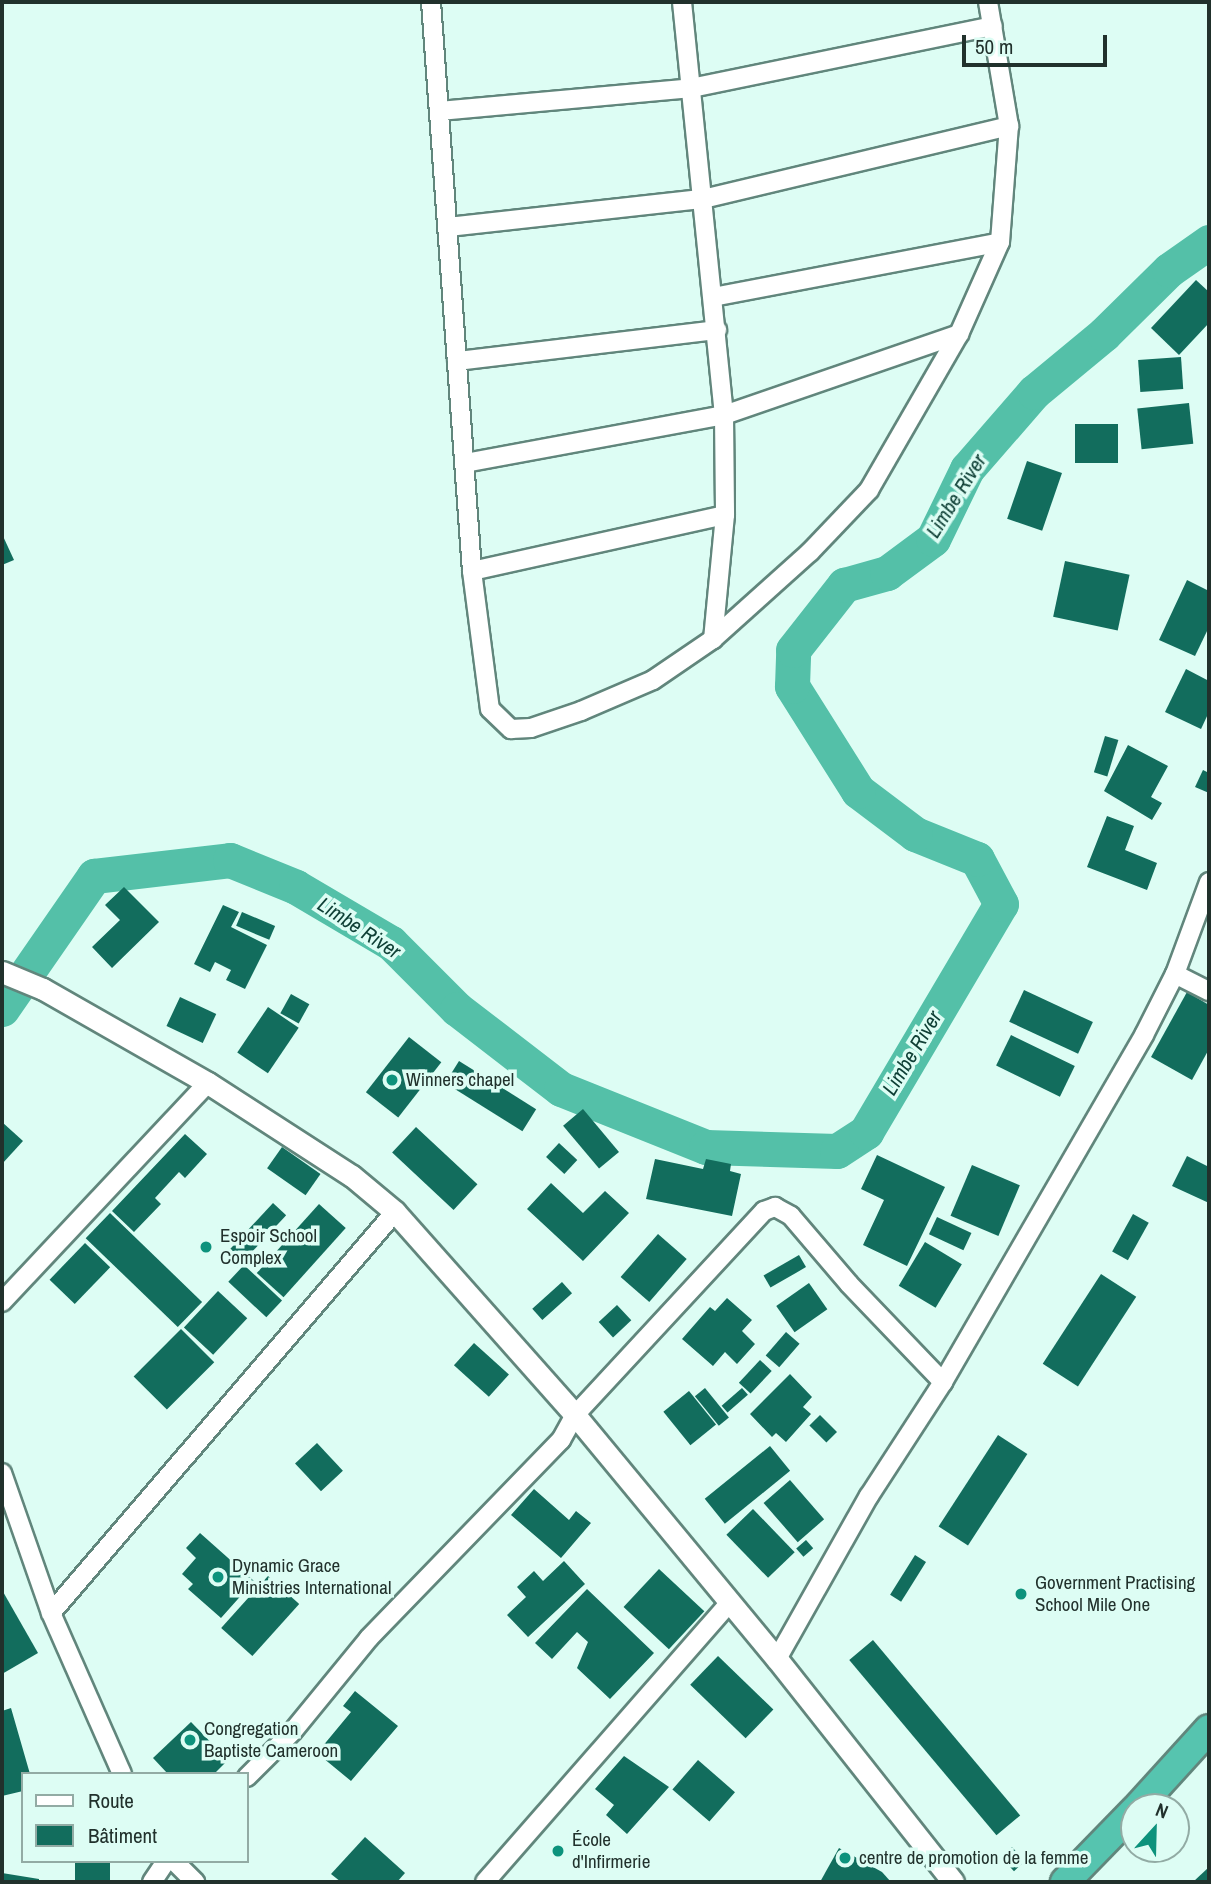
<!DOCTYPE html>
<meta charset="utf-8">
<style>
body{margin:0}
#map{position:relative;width:1211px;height:1884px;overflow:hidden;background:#ddfdf4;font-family:"Archivo Narrow",sans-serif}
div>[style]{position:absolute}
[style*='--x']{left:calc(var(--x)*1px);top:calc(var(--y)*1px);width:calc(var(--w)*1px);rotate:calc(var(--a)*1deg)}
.river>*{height:35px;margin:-17.5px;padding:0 17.5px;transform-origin:17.5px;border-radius:17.5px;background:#54c0a8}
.building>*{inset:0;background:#126d5d;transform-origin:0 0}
.roads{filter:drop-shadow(2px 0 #61867c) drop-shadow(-2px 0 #61867c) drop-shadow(0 2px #61867c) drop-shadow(0 -2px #61867c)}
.minor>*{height:18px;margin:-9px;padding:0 9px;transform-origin:9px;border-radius:9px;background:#fff}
.tertiary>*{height:21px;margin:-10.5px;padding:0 10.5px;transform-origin:10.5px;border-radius:10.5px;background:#fff}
.trunk>*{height:28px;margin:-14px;padding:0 14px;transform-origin:14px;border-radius:14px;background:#56c4af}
.dots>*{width:19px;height:19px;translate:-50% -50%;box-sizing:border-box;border:4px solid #ddfdf4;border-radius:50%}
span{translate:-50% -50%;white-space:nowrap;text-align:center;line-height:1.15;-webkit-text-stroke:7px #ddfdf4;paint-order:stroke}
.poi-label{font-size:19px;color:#21312c}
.left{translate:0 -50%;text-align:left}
.water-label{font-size:21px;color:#0f4036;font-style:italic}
.frame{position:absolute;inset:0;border:4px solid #21312c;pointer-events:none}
.legend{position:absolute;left:21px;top:1772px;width:228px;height:91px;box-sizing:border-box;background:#ddfdf4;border:2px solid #92aba4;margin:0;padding:9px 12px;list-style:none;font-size:21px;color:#21312c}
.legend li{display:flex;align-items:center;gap:14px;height:35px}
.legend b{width:35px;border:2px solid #92aba4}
.north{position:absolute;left:1120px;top:1793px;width:70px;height:70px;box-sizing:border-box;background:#ddfdf4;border:2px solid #92aba4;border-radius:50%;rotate:22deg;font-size:19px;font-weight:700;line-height:28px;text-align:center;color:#21312c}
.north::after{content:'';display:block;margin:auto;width:24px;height:32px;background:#0d927c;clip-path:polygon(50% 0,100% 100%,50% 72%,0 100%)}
.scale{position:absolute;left:962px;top:35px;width:145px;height:32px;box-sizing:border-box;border:4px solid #21312c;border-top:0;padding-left:9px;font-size:21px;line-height:24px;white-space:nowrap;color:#21312c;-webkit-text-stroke:5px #ddfdf4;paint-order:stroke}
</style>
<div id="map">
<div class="river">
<i style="--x:2;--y:1009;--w:162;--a:-55.3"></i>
<i style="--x:94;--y:876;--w:137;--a:-6.7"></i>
<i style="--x:230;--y:860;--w:71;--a:22.2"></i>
<i style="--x:296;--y:887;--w:110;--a:30.5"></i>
<i style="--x:391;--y:943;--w:93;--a:45"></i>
<i style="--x:457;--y:1009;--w:131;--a:37.6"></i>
<i style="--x:561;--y:1089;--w:156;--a:21.8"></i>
<i style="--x:706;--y:1147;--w:131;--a:1.7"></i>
<i style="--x:837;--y:1151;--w:35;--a:-33"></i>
<i style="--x:866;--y:1132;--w:265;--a:-59.4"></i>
<i style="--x:1001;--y:904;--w:51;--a:-118.1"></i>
<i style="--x:977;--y:859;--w:67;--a:-158"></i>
<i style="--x:915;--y:834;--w:71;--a:-143"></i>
<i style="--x:858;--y:791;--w:124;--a:-122.2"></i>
<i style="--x:792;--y:686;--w:36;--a:-88"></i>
<i style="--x:793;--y:650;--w:83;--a:-51.9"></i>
<i style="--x:844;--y:585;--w:45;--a:-15.6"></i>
<i style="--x:887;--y:573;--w:57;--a:-36.5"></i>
<i style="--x:933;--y:539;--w:78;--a:-64.1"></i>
<i style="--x:967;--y:469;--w:102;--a:-49"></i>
<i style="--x:1034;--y:392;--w:91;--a:-39.6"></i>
<i style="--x:1104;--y:334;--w:91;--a:-44.6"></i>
<i style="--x:1169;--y:270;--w:49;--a:-35"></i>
</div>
<div class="building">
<i style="clip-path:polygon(1196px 280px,1209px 292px,1209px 323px,1179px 355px,1151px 328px)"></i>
<i style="left:1181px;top:357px;width:32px;height:43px;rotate:86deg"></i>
<i style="left:1189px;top:403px;width:41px;height:52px;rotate:84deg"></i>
<i style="left:1075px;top:424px;width:43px;height:39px"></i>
<i style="left:1027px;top:461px;width:37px;height:61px;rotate:19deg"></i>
<i style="clip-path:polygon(2px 534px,14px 560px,2px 565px)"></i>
<i style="left:1065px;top:561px;width:66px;height:57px;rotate:12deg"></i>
<i style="clip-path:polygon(1187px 580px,1209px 591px,1209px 627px,1195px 656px,1159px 640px)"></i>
<i style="clip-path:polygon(1186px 669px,1209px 681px,1209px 712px,1201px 729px,1165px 712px)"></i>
<i style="left:1105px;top:736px;width:14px;height:38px;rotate:17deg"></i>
<i style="clip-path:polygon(1128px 745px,1168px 766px,1151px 797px,1162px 803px,1152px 820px,1104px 791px)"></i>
<i style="clip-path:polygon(1203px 770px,1209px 773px,1209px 793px,1195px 787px)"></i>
<i style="clip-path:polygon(1107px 816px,1134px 826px,1125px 850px,1157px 863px,1147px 890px,1087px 867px)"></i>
<i style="clip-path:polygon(124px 887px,159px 922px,112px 968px,92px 947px,120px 920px,105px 905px)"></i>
<i style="clip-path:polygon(223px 905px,239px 912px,231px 927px,267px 945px,245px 989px,226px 980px,231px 970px,215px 962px,210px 972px,194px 964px)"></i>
<i style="left:242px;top:912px;width:36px;height:15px;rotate:23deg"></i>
<i style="left:1024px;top:990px;width:76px;height:35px;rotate:25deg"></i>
<i style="clip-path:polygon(1187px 992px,1209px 1005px,1209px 1049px,1192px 1080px,1151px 1057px)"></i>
<i style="left:291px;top:994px;width:21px;height:22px;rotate:29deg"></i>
<i style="left:180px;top:997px;width:40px;height:32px;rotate:25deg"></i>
<i style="left:268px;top:1007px;width:37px;height:55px;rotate:34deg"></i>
<i style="left:1011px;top:1035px;width:71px;height:34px;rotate:26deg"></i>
<i style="left:409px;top:1037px;width:41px;height:70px;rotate:38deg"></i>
<i style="left:459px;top:1061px;width:91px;height:26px;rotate:32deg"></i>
<i style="left:583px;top:1109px;width:56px;height:26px;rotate:50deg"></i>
<i style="clip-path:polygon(2px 1122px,23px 1141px,2px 1164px)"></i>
<i style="left:416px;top:1127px;width:84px;height:35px;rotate:43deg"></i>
<i style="clip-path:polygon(185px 1134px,207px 1154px,185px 1178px,179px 1172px,155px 1198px,161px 1204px,134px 1232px,112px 1211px)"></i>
<i style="left:559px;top:1143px;width:25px;height:19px;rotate:43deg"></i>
<i style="left:282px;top:1147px;width:47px;height:26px;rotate:35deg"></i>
<i style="clip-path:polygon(877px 1155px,945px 1187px,907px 1266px,863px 1245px,884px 1200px,861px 1189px)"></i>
<i style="clip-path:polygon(1187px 1156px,1209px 1167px,1209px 1203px,1172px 1186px)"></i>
<i style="clip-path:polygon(655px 1159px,703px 1169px,706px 1159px,731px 1164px,730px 1171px,741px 1174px,732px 1216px,646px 1199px)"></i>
<i style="left:972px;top:1165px;width:52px;height:55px;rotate:23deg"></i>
<i style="clip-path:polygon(551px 1183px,583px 1213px,605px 1191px,629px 1213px,583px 1261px,527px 1209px)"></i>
<i style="left:273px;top:1203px;width:18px;height:71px;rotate:43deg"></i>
<i style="left:319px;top:1204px;width:36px;height:93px;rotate:42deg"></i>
<i style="left:110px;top:1213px;width:128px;height:35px;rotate:44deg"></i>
<i style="left:1133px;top:1214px;width:18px;height:43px;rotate:29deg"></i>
<i style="left:937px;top:1217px;width:38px;height:19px;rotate:25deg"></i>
<i style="left:658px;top:1234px;width:38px;height:57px;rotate:41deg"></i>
<i style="left:925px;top:1242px;width:43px;height:51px;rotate:31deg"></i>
<i style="left:85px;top:1243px;width:35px;height:51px;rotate:44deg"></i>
<i style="left:799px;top:1255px;width:14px;height:41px;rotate:60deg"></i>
<i style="left:244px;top:1265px;width:52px;height:23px;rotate:43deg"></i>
<i style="left:1101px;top:1274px;width:42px;height:107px;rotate:33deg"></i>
<i style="left:562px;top:1282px;width:15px;height:40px;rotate:48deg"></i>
<i style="left:809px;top:1283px;width:32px;height:40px;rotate:55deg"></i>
<i style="left:218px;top:1291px;width:40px;height:50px;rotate:43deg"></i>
<i style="clip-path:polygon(727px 1298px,752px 1320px,742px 1331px,755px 1344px,737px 1364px,725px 1352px,713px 1366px,682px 1339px,710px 1307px,715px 1311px)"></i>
<i style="left:617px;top:1305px;width:21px;height:25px;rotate:47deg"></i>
<i style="left:181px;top:1329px;width:47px;height:67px;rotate:45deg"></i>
<i style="left:786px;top:1332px;width:18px;height:31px;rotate:41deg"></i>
<i style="left:474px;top:1343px;width:47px;height:30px;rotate:42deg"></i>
<i style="left:760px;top:1360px;width:16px;height:31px;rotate:43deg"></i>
<i style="clip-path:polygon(790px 1374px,812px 1397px,803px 1407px,811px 1414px,786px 1442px,776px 1433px,772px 1437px,750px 1414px)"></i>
<i style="left:705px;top:1388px;width:38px;height:13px;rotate:51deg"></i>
<i style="left:742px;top:1388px;width:9px;height:27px;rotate:49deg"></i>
<i style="left:689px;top:1391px;width:43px;height:33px;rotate:51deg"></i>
<i style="left:820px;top:1415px;width:24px;height:15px;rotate:45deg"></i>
<i style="left:998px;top:1435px;width:35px;height:109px;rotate:33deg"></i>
<i style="left:317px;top:1443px;width:38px;height:30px;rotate:47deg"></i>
<i style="left:770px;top:1446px;width:32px;height:84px;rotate:51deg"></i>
<i style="left:790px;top:1480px;width:52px;height:35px;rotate:49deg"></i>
<i style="clip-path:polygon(534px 1489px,569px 1520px,576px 1511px,591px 1523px,561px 1558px,511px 1515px)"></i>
<i style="left:753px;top:1509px;width:60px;height:37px;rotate:46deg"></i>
<i style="clip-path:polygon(200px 1533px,254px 1581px,221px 1618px,188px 1589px,193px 1584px,182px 1574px,196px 1558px,186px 1548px)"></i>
<i style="left:806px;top:1540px;width:11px;height:13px;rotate:49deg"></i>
<i style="left:915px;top:1555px;width:13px;height:47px;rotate:32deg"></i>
<i style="clip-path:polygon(564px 1561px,585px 1584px,528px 1637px,507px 1615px,526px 1597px,517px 1587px,534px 1571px,543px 1581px)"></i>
<i style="left:659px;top:1569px;width:62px;height:52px;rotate:43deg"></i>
<i style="left:268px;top:1576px;width:42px;height:70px;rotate:42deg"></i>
<i style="clip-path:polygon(587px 1589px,654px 1653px,610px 1699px,577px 1668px,588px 1642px,577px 1632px,552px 1659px,535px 1643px)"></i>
<i style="clip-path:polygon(2px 1590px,38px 1653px,2px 1674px)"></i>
<i style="left:873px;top:1640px;width:229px;height:31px;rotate:50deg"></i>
<i style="left:718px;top:1656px;width:77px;height:40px;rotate:44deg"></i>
<i style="clip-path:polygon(355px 1691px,398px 1726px,351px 1781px,317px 1753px,351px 1712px,343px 1706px)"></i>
<i style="clip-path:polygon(11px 1708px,30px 1774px,23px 1774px,23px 1791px,2px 1796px,2px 1711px)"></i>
<i style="clip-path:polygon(191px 1722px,228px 1760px,214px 1774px,168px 1774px,153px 1758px)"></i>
<i style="clip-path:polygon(624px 1756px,669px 1787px,627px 1834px,606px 1815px,614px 1805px,595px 1789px)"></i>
<i style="left:698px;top:1760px;width:49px;height:39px;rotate:41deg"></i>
<i style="clip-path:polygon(365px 1837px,405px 1873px,397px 1882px,341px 1882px,331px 1874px)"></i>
<i style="left:1012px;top:1847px;width:19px;height:15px;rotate:47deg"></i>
<i style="clip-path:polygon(839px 1848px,882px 1872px,891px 1882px,820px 1882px)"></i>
<i style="left:75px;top:1861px;width:35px;height:21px"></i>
<i style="clip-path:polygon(1209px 1867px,1209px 1882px,1193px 1882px)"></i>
<i style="clip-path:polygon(2px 1873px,39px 1879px,39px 1882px,2px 1882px)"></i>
</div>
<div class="roads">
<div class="minor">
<i style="--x:431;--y:2;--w:570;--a:85.88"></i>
<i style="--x:472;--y:571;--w:139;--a:82.6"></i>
<i style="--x:490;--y:709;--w:29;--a:44"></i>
<i style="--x:511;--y:729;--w:20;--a:-3"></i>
<i style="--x:531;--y:728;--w:53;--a:-18.8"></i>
<i style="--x:581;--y:711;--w:78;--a:-23.3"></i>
<i style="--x:653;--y:680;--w:73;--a:-34.3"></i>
<i style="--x:713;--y:639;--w:130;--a:-41.9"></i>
<i style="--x:810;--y:552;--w:86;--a:-46.4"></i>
<i style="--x:869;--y:490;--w:180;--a:-60"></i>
<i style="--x:959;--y:334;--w:101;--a:-66"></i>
<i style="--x:1000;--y:242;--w:116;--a:-85.6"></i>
<i style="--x:1009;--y:126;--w:126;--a:-99.6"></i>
<i style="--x:682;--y:2;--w:415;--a:84.2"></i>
<i style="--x:724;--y:415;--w:100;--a:89.4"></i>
<i style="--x:725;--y:515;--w:125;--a:95.5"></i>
<i style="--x:440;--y:111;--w:252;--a:-5.2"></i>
<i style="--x:691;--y:88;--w:308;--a:-11.6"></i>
<i style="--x:448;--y:227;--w:257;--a:-6.3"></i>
<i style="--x:703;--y:199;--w:315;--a:-13.4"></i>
<i style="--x:713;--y:297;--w:292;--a:-10.8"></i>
<i style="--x:457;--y:361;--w:262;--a:-6.8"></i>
<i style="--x:465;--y:463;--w:263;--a:-10.5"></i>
<i style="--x:724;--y:415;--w:249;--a:-19"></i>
<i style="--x:472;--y:571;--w:259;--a:-12.5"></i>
<i style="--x:1175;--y:974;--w:38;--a:27"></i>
<i style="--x:2;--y:1302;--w:301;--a:-46.8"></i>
<i style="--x:2;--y:1473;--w:148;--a:70.7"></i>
<i style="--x:777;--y:1659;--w:187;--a:-60.6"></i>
<i style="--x:869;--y:1496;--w:136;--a:-57"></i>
<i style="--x:943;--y:1382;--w:401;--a:-59.9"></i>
<i style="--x:1144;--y:1035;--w:68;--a:-63.1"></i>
<i style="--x:1175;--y:974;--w:98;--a:-69.7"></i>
<i style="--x:122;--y:1774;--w:176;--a:-113.8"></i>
<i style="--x:51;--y:1613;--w:528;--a:-49.38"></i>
<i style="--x:247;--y:1777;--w:65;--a:-45"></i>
<i style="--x:293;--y:1731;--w:120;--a:-50.7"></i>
<i style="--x:369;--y:1638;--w:276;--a:-45.9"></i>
<i style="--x:561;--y:1440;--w:29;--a:-61"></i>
<i style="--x:575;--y:1415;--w:278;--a:-47.2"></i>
<i style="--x:764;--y:1211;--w:12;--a:-20"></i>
<i style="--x:775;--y:1207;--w:18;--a:29"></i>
<i style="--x:791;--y:1216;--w:89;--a:49.5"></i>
<i style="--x:849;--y:1284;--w:136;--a:46.2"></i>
<i style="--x:174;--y:1861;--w:30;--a:45"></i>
<i style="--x:152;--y:1882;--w:25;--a:-56"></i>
<i style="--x:485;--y:1882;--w:372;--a:-48.8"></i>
</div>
<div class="tertiary">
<i style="--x:2;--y:972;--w:44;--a:22.5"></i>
<i style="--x:43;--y:989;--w:190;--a:29.7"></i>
<i style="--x:208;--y:1083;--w:171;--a:32.9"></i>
<i style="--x:352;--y:1176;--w:56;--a:39.9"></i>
<i style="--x:395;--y:1212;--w:271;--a:48.4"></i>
<i style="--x:575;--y:1415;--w:317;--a:50.4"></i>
<i style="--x:777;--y:1659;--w:284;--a:51.7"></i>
</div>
<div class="trunk">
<i style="--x:1138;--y:1807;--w:105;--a:-47.7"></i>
<i style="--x:1065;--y:1882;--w:99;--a:-45.8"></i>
</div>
</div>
<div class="dots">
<i style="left:392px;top:1080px;background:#0d927c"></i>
<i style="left:206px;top:1247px;background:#0d927c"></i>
<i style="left:218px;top:1577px;background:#0d927c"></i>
<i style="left:1021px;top:1594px;background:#0d927c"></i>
<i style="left:190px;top:1740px;background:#0d927c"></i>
<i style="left:558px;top:1851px;background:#0d927c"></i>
<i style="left:845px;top:1858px;background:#0d927c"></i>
</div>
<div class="poi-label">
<span class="left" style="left:406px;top:1080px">Winners chapel</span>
<span class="left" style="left:220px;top:1247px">Espoir School<br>Complex</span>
<span class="left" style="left:232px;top:1577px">Dynamic Grace<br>Ministries International</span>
<span class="left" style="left:1035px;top:1594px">Government Practising<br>School Mile One</span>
<span class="left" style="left:204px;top:1740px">Congregation<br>Baptiste Cameroon</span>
<span class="left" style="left:572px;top:1851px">École<br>d'Infirmerie</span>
<span class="left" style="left:859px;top:1858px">centre de promotion de la femme</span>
</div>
<div class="water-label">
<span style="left:956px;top:496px;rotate:-58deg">Limbe River</span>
<span style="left:359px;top:928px;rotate:33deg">Limbe River</span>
<span style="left:912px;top:1053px;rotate:-59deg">Limbe River</span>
</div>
<div class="frame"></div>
<ul class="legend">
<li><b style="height:9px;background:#fff"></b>Route</li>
<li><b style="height:19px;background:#126d5d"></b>Bâtiment</li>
</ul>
<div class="north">N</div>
<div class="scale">50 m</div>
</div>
